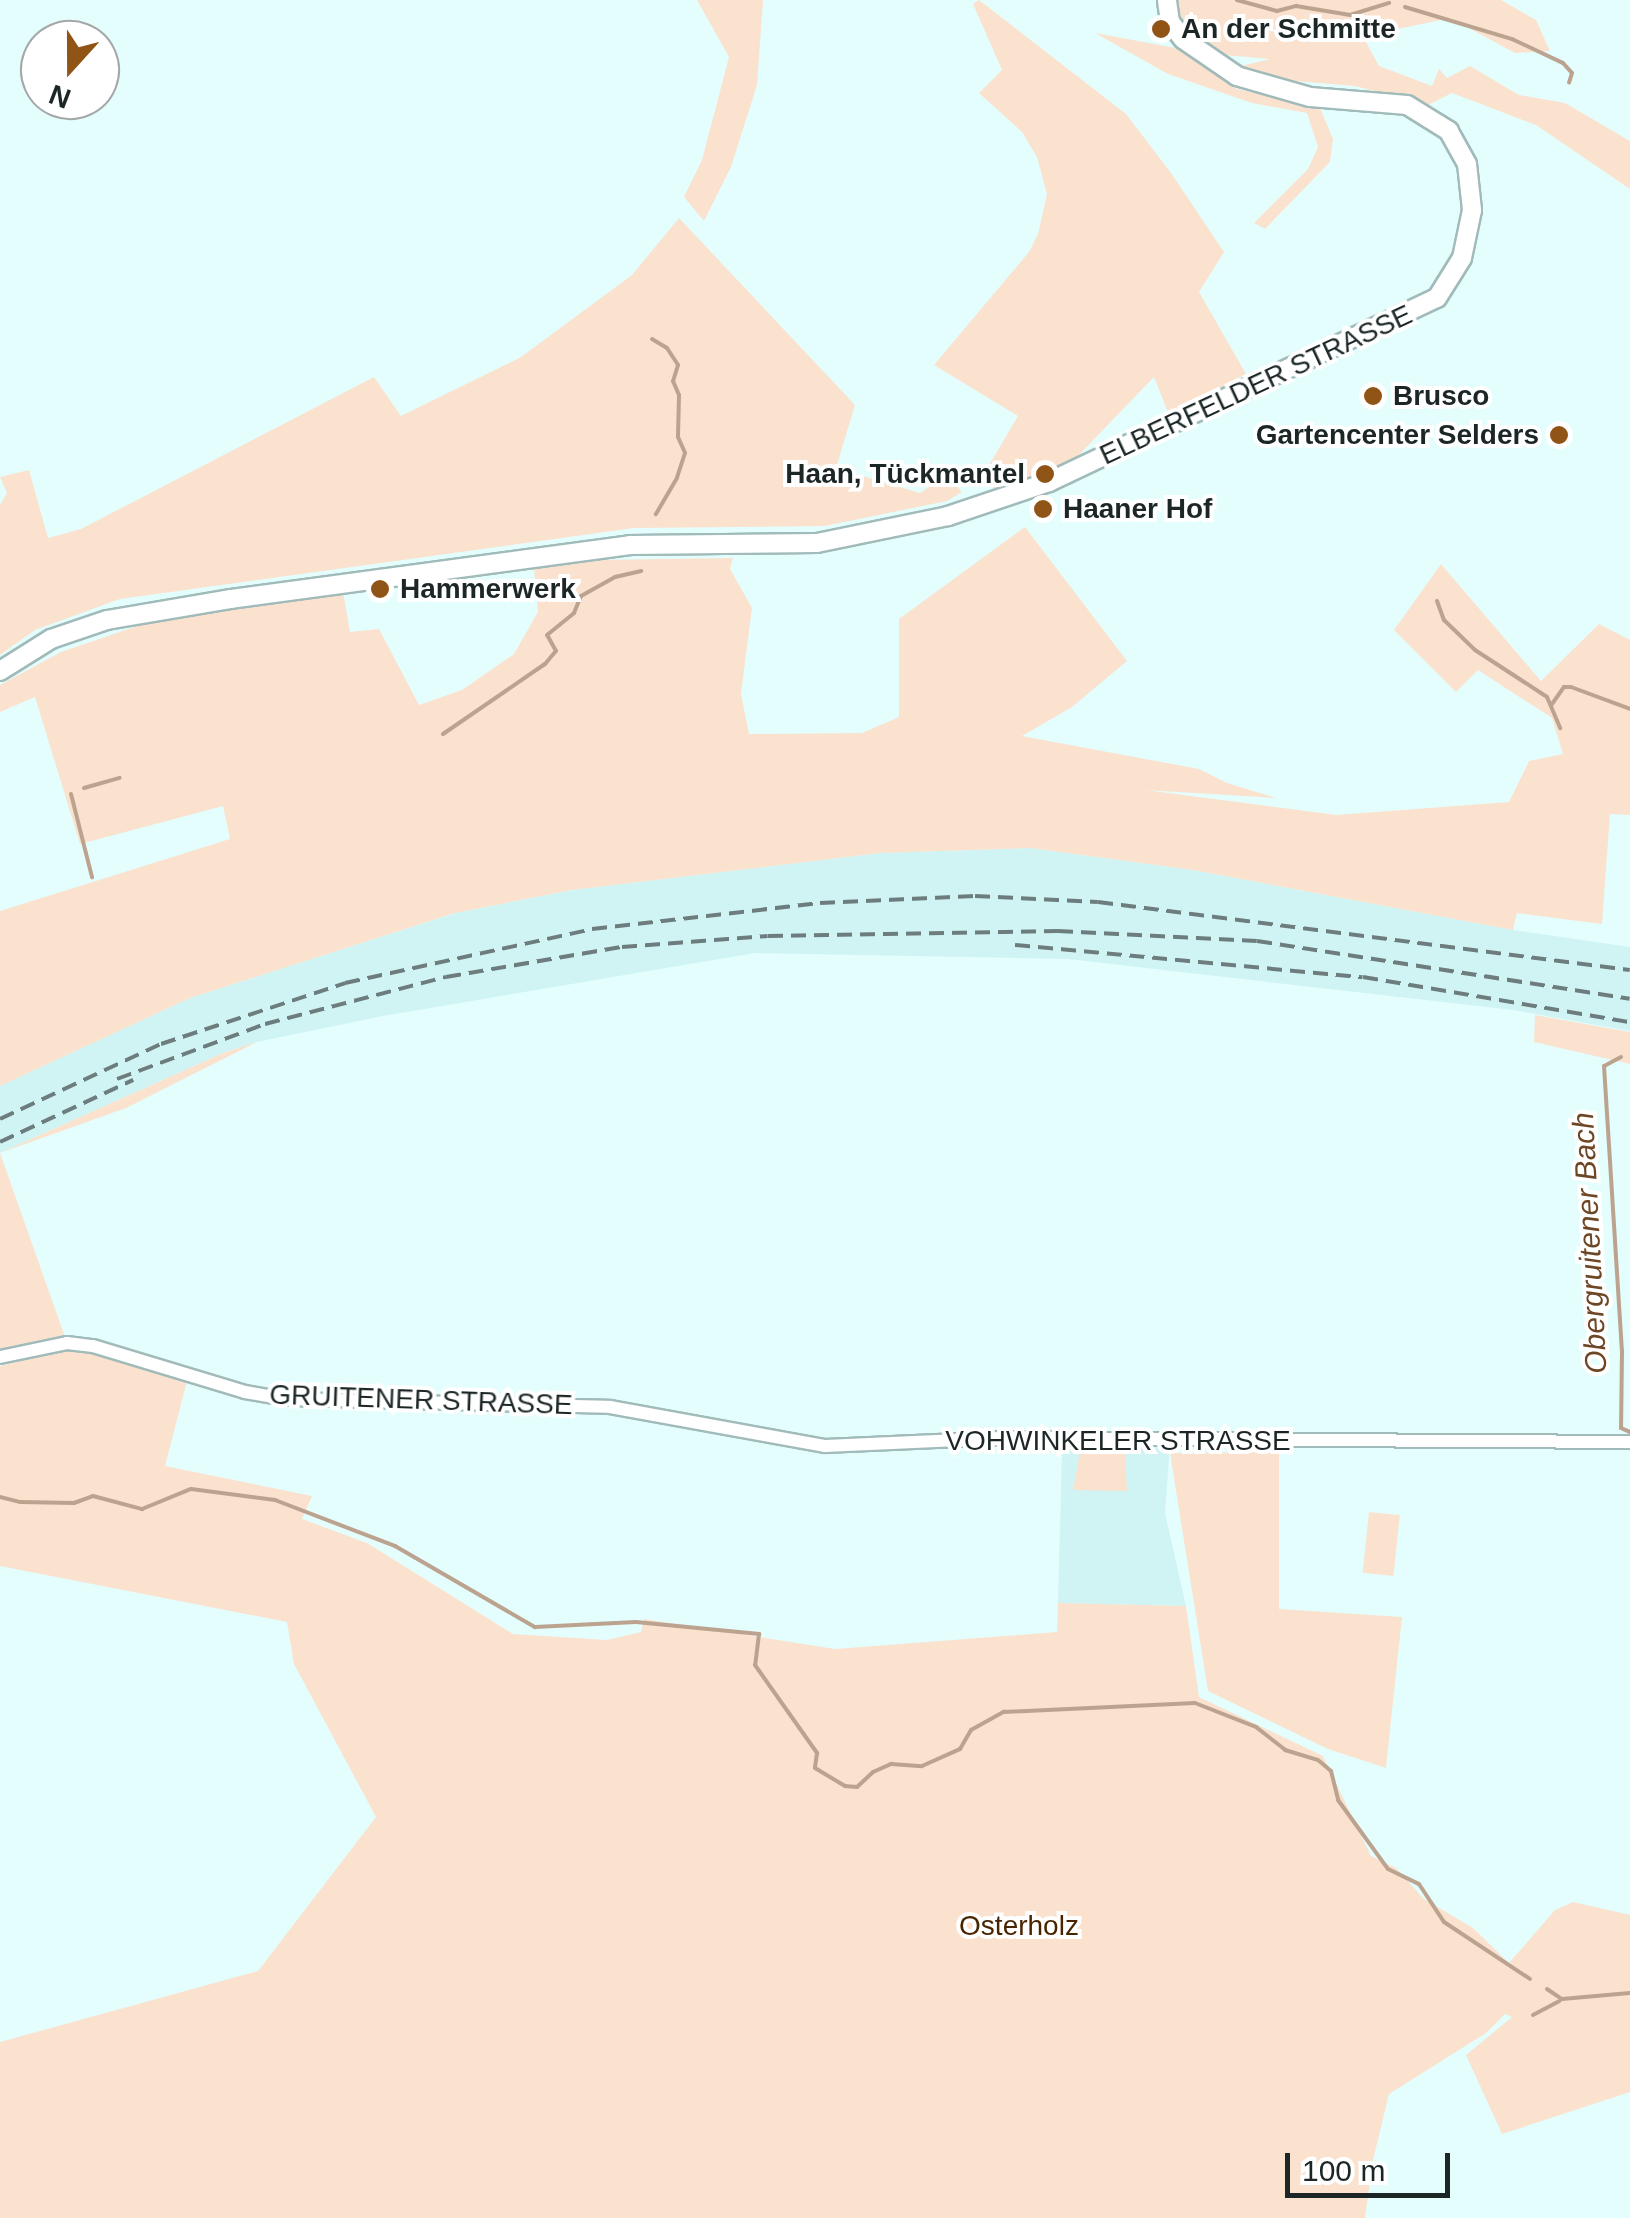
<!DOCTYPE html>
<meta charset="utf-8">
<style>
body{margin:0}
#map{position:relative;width:1630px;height:2218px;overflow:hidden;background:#e4fefe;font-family:Arial,sans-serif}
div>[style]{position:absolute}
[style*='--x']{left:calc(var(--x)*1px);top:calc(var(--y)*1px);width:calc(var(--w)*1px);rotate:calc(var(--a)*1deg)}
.built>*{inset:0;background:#d0f4f4}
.green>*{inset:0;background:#fae2cf;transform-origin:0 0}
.stream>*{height:4px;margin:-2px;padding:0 2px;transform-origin:2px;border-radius:2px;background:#bca38f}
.roads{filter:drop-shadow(2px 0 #a1baba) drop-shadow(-2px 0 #a1baba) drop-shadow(0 2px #a1baba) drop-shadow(0 -2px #a1baba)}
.minor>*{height:12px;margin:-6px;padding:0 6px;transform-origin:6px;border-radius:6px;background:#fff}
.major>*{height:18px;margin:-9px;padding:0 9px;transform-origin:9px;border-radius:9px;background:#fff}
.rail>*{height:4px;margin-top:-2px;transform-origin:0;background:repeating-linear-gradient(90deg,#6d7d7d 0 15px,transparent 0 23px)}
.dots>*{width:28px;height:28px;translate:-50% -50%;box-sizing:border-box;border:5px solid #fff;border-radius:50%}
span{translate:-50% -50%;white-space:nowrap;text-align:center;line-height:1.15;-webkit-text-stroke:8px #fff;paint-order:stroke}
.poi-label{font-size:28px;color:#1c2626;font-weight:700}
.left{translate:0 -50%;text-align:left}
.right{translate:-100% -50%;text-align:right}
.street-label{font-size:28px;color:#1c2626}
.park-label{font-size:28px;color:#482400}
.water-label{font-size:30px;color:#6d4625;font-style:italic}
.north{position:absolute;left:20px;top:20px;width:100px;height:100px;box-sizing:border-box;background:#fff;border:2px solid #a4a8a8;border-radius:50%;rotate:201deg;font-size:28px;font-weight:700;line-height:40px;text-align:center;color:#1c2626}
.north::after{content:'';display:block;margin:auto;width:35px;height:45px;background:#915417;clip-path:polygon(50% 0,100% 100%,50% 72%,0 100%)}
.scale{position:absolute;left:1285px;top:2153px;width:165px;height:45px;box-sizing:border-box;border:5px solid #1c2626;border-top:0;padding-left:12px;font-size:30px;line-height:35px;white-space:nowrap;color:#1c2626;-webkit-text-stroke:8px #fff;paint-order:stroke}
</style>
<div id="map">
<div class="built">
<i style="clip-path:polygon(1030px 848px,1193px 870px,1513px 930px,1630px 947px,1630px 1031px,1513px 1010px,1068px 959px,755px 953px,383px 1016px,257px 1042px,223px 1053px,0 1153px,0 1086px,190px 998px,456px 913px,572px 890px,880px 853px)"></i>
<i style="clip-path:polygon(1170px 1444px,1165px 1513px,1186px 1606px,1058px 1603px,1062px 1449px)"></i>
</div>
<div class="green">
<i style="clip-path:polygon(697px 0,763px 0,757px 85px,731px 167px,704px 221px,684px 197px,702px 160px,729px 57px)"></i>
<i style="clip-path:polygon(979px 0,1126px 114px,1171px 173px,1224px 252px,1199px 292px,1246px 374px,1169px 415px,1154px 377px,1075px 459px,997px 491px,982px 477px,1018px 416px,934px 365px,1029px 252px,1038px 234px,1047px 194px,1037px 157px,1022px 132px,979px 93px,1002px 70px,973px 4px)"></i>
<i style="clip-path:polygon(1178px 0,1501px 0,1536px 20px,1550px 51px,1515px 53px,1450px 18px,1393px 30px,1362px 28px,1360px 31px,1379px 66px,1432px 86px,1439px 69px,1447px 78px,1470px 66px,1519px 95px,1565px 103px,1630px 141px,1630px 189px,1536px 125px,1452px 93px,1428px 105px,1355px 86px,1271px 79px,1233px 68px,1270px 59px,1224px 55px,1188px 29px,1176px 7px)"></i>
<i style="clip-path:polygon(1095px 33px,1181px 49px,1237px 89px,1320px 108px,1333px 139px,1330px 162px,1265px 229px,1254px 223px,1308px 169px,1318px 147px,1307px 113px,1252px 103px,1168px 74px)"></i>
<i style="clip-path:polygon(679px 218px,855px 405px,836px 468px,920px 493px,946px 475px,962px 492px,947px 501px,825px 526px,634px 528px,120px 599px,35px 630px,0 655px,0 505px,7px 493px,0 477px,29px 470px,48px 538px,81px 529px,374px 377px,401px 416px,521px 357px,632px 275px)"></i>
<i style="clip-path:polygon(1025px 527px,1127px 661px,1072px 707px,1022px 736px,1199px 769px,1227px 783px,1276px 798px,1145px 790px,1336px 815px,1509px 802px,1529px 761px,1563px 754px,1552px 718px,1478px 670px,1456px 692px,1394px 630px,1441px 564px,1541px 681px,1599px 624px,1630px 640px,1630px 815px,1610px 814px,1602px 924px,1517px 913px,1513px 930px,1193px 870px,1030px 848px,880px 853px,572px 890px,455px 913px,190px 998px,0 1086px,0 911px,230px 839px,223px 806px,80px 844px,35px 697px,0 712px,0 685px,61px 652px,149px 622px,343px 592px,350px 632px,379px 629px,419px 705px,462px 690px,514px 654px,538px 612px,534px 569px,593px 560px,733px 558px,730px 569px,752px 608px,741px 694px,749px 734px,862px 733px,899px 717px,899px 619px)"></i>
<i style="clip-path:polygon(1535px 1015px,1630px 1032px,1630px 1064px,1534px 1042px)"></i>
<i style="clip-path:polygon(257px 1042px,126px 1108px,0 1153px,65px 1337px,0 1352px,0 1153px,223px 1053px)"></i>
<i style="clip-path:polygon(65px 1350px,90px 1351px,187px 1381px,165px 1466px,312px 1496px,302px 1519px,367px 1543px,513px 1634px,607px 1640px,641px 1632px,644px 1619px,835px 1649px,1057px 1632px,1058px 1603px,1186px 1606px,1199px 1697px,1323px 1756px,1371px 1856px,1396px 1868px,1424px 1899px,1473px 1928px,1509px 1963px,1555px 1910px,1573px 1902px,1630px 1915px,1630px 2092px,1502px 2134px,1466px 2055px,1512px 2017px,1505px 2014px,1486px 2033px,1389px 2094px,1373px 2160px,1365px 2218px,0 2218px,0 2042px,258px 1971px,376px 1817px,294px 1664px,287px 1622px,0 1566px,0 1366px)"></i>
<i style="clip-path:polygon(1092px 1444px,1116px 1445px,1125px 1452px,1127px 1491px,1073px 1490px,1081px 1447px)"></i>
<i style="clip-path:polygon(1279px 1452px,1279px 1609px,1402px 1617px,1386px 1768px,1328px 1749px,1208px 1691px,1170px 1453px)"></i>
<i style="left:1369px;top:1512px;width:31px;height:61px;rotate:6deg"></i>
</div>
<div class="stream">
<i style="--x:1237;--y:0;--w:41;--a:15.4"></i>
<i style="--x:1277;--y:11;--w:20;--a:-15"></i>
<i style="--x:1296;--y:6;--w:55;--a:9.5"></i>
<i style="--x:1350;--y:15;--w:41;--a:-17.1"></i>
<i style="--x:1405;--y:7;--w:112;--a:16.7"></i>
<i style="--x:1512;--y:39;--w:56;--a:25.2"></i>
<i style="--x:1563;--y:63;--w:13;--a:48"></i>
<i style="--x:1572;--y:73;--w:10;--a:107"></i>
<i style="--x:652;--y:339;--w:17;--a:31"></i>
<i style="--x:667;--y:348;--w:20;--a:57"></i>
<i style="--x:678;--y:365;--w:17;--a:107"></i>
<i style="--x:673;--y:381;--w:15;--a:67"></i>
<i style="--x:679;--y:395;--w:42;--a:91.4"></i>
<i style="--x:678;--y:437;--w:17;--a:66"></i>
<i style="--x:685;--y:453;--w:26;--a:108"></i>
<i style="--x:677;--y:478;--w:42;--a:120.3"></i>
<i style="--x:1437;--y:601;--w:20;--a:70"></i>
<i style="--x:1444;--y:620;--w:43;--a:44.1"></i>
<i style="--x:1475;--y:650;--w:86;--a:33.1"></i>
<i style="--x:1547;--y:697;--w:34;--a:67"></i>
<i style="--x:1552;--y:704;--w:21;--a:-55"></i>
<i style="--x:1564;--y:687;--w:7;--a:0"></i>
<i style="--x:1571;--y:687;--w:63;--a:20.4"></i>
<i style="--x:443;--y:734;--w:124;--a:-34.5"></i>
<i style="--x:545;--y:664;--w:17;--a:-50"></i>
<i style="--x:556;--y:651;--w:18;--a:-119"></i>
<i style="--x:547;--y:635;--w:35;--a:-39"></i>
<i style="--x:574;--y:613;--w:18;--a:-68"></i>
<i style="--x:581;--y:596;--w:39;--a:-29"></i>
<i style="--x:615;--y:577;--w:27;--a:-13"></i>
<i style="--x:84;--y:788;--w:37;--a:-16"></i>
<i style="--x:71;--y:794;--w:86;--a:75.8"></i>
<i style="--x:1621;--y:1057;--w:19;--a:152"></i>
<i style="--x:1604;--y:1066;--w:286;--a:86.4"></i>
<i style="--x:1622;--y:1351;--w:77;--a:90.7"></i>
<i style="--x:1621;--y:1428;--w:10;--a:24"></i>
<i style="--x:0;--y:1497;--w:21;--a:14"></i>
<i style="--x:20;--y:1502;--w:54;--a:1.1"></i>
<i style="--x:74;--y:1503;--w:20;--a:-20"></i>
<i style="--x:93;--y:1496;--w:51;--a:14.9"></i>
<i style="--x:142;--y:1509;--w:53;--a:-22.2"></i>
<i style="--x:191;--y:1489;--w:85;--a:7.5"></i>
<i style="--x:275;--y:1500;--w:129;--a:21"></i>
<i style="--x:395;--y:1546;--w:162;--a:30.1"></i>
<i style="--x:535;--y:1627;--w:101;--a:-2.8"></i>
<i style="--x:636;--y:1622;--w:124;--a:5.6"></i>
<i style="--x:759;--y:1634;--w:31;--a:97"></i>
<i style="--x:755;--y:1665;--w:108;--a:54.8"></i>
<i style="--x:817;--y:1753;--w:15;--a:98"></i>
<i style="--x:815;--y:1768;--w:35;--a:31"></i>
<i style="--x:845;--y:1786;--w:12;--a:5"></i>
<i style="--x:857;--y:1787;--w:22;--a:-43"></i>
<i style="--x:873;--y:1772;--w:20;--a:-24"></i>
<i style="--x:891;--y:1764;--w:31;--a:4"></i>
<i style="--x:922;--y:1766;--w:42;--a:-24.1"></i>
<i style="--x:960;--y:1749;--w:22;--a:-60"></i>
<i style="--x:971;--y:1730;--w:38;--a:-29"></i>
<i style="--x:1004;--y:1712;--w:191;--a:-2.7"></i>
<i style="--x:1195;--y:1703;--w:66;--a:21.5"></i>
<i style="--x:1256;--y:1727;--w:37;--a:38"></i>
<i style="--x:1285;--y:1750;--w:34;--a:17"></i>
<i style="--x:1318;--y:1760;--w:17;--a:40"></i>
<i style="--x:1331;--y:1771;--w:30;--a:76"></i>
<i style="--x:1338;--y:1800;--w:85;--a:54.1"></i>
<i style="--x:1388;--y:1869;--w:34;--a:26"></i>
<i style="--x:1419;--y:1884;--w:45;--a:56.7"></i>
<i style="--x:1444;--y:1922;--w:103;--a:33.5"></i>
<i style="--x:1547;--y:1989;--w:18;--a:34"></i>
<i style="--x:1562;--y:1999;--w:68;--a:-5"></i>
<i style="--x:1533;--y:2015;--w:30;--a:-28"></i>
</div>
<div class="roads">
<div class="minor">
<i style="--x:0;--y:1357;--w:68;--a:-11.8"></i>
<i style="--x:67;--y:1343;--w:26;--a:7"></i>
<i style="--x:93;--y:1346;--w:159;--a:16.8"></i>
<i style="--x:245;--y:1392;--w:40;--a:10"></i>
<i style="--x:284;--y:1399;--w:326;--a:1.4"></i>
<i style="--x:610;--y:1407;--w:219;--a:10.3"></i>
<i style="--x:825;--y:1446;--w:173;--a:-2.6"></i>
<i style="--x:998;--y:1438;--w:632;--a:0.36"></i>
</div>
<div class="major">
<i style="--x:0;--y:671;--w:60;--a:-32.1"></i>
<i style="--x:51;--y:639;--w:59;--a:-18.7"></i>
<i style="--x:107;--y:620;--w:126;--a:-9.6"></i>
<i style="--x:231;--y:599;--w:403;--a:-7.7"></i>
<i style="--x:630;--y:545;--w:187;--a:-0.6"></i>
<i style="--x:817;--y:543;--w:134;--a:-11.6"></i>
<i style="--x:948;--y:516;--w:107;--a:-18.6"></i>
<i style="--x:1049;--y:482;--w:429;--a:-25.4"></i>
<i style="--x:1437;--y:298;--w:47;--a:-58"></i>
<i style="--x:1462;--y:258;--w:49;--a:-78.2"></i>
<i style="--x:1472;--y:210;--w:46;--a:-96.2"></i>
<i style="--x:1467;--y:164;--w:38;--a:-119"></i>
<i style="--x:1449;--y:131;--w:49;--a:-148.2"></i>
<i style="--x:1407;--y:105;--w:97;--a:-175.3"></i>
<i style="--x:1310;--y:97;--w:76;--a:-164"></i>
<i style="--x:1237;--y:76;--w:65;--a:-145.6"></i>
<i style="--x:1183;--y:39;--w:21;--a:-127"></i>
<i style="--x:1170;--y:22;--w:22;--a:-98"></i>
</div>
</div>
<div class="rail">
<i style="--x:1015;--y:945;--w:349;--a:5.3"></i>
<i style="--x:1363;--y:977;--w:271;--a:9.6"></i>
<i style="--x:117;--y:1079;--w:158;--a:-20.4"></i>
<i style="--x:265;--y:1024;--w:187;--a:-14.6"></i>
<i style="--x:446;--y:977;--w:179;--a:-9.7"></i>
<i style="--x:622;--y:947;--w:146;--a:-4.3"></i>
<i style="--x:768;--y:936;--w:290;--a:-1"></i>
<i style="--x:1058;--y:931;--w:199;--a:2.9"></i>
<i style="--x:1257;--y:941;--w:377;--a:8.8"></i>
<i style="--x:0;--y:1119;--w:178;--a:-25"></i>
<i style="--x:161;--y:1044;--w:194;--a:-18.3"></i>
<i style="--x:345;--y:983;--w:253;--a:-12.3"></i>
<i style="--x:592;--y:929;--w:229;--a:-6.5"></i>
<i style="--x:820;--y:903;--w:155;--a:-2.6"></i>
<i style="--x:975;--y:896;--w:123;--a:2.8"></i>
<i style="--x:1098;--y:902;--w:536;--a:7.28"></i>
<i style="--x:0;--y:1142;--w:147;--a:-25"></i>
</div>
<div class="dots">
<i style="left:1161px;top:29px;background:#915417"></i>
<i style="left:1373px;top:396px;background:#915417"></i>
<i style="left:1559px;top:435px;background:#915417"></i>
<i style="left:1045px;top:474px;background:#915417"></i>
<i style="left:1043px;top:509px;background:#915417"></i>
<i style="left:380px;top:589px;background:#915417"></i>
</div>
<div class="poi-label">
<span class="left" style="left:1181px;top:29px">An der Schmitte</span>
<span class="left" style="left:1393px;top:396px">Brusco</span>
<span class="right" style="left:1539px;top:435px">Gartencenter Selders</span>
<span class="right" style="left:1025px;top:474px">Haan, Tückmantel</span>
<span class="left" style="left:1063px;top:509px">Haaner Hof</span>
<span class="left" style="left:400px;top:589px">Hammerwerk</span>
</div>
<div class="street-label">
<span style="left:1256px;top:385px;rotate:-25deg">ELBERFELDER STRASSE</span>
<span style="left:421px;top:1400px;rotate:2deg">GRUITENER STRASSE</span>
<span style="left:1118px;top:1441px">VOHWINKELER STRASSE</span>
</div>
<div class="park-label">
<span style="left:1019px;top:1926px">Osterholz</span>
</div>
<div class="water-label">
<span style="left:1590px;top:1243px;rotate:-93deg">Obergruitener Bach</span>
</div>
<div class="north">N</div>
<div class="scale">100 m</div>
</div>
